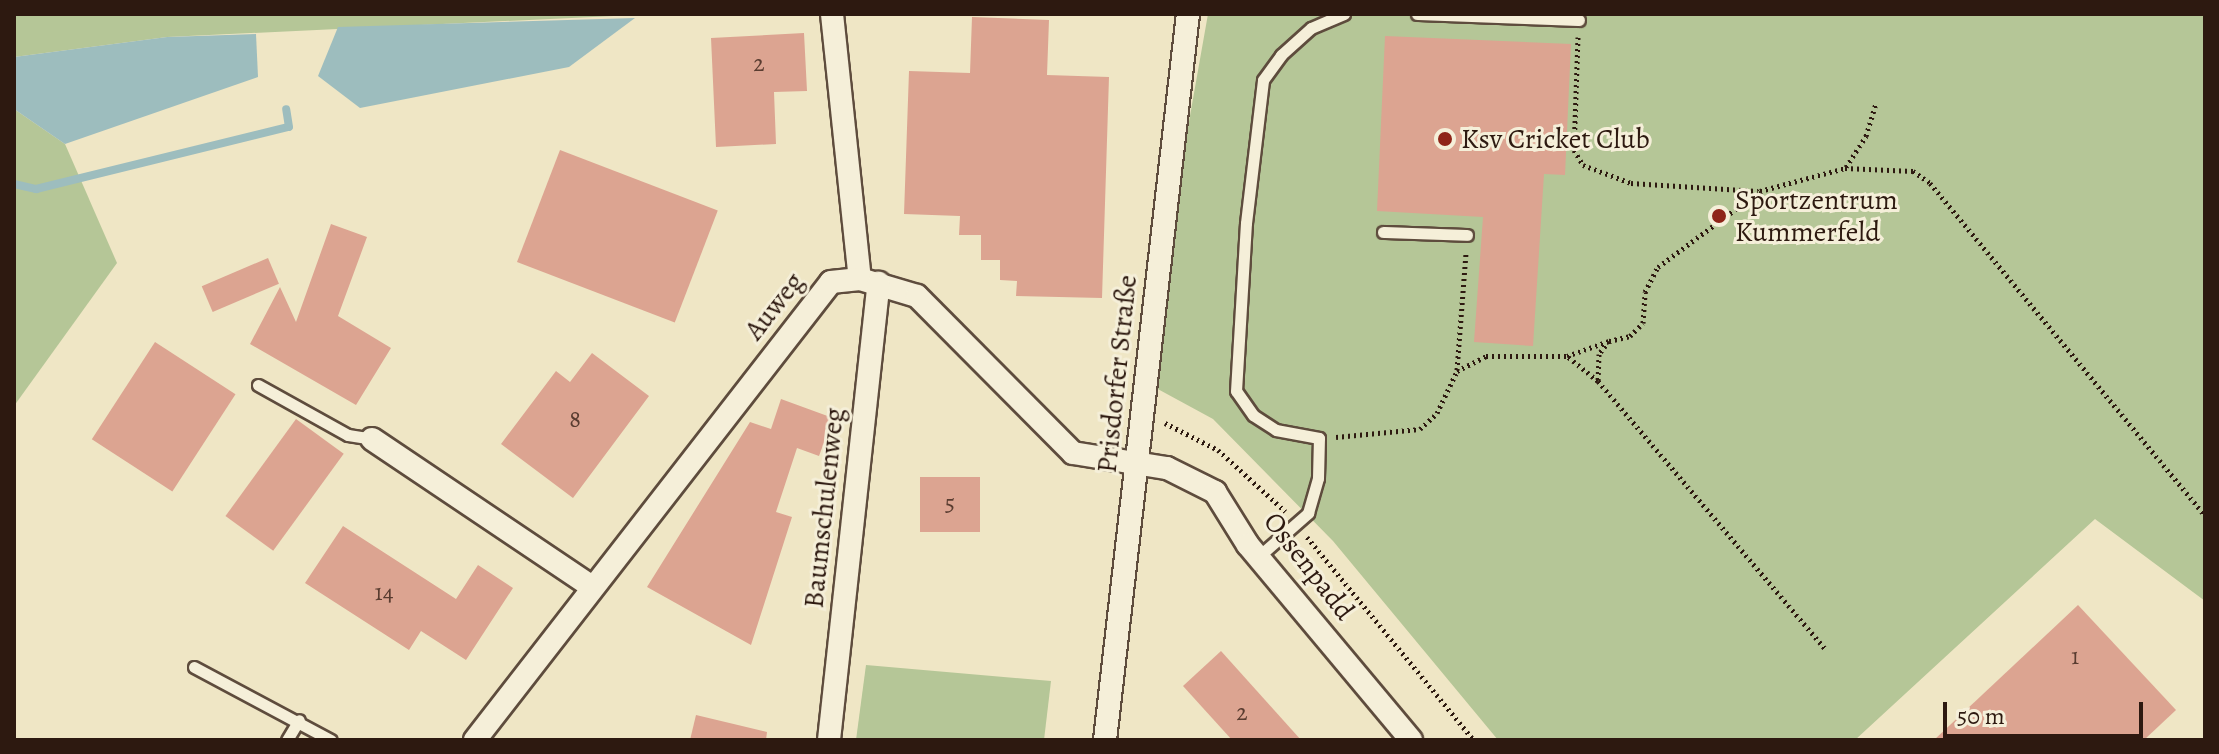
<!DOCTYPE html>
<meta charset="utf-8">
<style>
body{margin:0}
#map{position:relative;width:2219px;height:754px;overflow:hidden;background:#efe6c5;font-family:Alegreya,serif}
div>[style]{position:absolute}
[style*='--x']{left:calc(var(--x)*1px);top:calc(var(--y)*1px);width:calc(var(--w)*1px);rotate:calc(var(--a)*1deg)}
.green>*{inset:0;background:#b5c697}
.water>*{inset:0;background:#9dbdbe}
.stream>*{height:8px;margin:-4px;padding:0 4px;transform-origin:4px;border-radius:4px;background:#9dbdbe}
.building>*{inset:0;background:#dca491;transform-origin:0 0}
.path>*{height:5px;margin-top:-2.5px;transform-origin:0;background:repeating-linear-gradient(90deg,#2d1910 0 2px,transparent 0 6px)}
.roads{filter:drop-shadow(2px 0 #5e4c3d) drop-shadow(-2px 0 #5e4c3d) drop-shadow(0 2px #5e4c3d) drop-shadow(0 -2px #5e4c3d)}
.lane>*{height:11px;margin:-5.5px;padding:0 5.5px;transform-origin:5.5px;border-radius:5.5px;background:#f5efd9}
.street>*{height:22px;margin:-11px;padding:0 11px;transform-origin:11px;border-radius:11px;background:#f5efd9}
.dots>*{width:22px;height:22px;translate:-50% -50%;box-sizing:border-box;border:4px solid #f5efd9;border-radius:50%}
span{translate:-50% -50%;white-space:nowrap;text-align:center;line-height:1.15;-webkit-text-stroke:6px #f5efd9;paint-order:stroke}
.number-label{font-size:24px;color:#593c30}
.number-label span{-webkit-text-stroke-width:0}
.poi-label{font-size:28px;color:#2d1910}
.left{translate:0 -50%;text-align:left}
.street-label{font-size:28px;color:#2d1910}
.frame{position:absolute;inset:0;border:16px solid #2d1910;pointer-events:none}
.scale{position:absolute;left:1943px;top:702px;width:200px;height:36px;box-sizing:border-box;border:4px solid #2d1910;border-top:0;padding-left:10px;font-size:24px;line-height:28px;white-space:nowrap;color:#2d1910;-webkit-text-stroke:6px #f5efd9;paint-order:stroke}
</style>
<div id="map">
<div class="green">
<i style="clip-path:polygon(14px 14px,656px 14px,167px 37px,14px 57px)"></i>
<i style="clip-path:polygon(1208px 14px,2205px 14px,2205px 601px,2095px 519px,1855px 740px,1498px 740px,1333px 541px,1213px 419px,1143px 381px)"></i>
<i style="clip-path:polygon(14px 109px,65px 144px,117px 263px,14px 406px)"></i>
<i style="clip-path:polygon(866px 665px,1051px 681px,1044px 740px,856px 740px)"></i>
</div>
<div class="water">
<i style="clip-path:polygon(635px 18px,569px 67px,360px 108px,318px 76px,338px 27px)"></i>
<i style="clip-path:polygon(256px 34px,258px 77px,65px 144px,14px 109px,14px 57px,167px 37px)"></i>
</div>
<div class="stream">
<i style="--x:14;--y:184;--w:23;--a:13"></i>
<i style="--x:36;--y:189;--w:260;--a:-13.8"></i>
<i style="--x:289;--y:127;--w:18;--a:-99"></i>
</div>
<div class="building">
<i style="clip-path:polygon(972px 17px,1049px 20px,1047px 75px,1109px 77px,1102px 298px,1016px 296px,1017px 281px,1000px 280px,1000px 260px,981px 260px,981px 235px,959px 235px,960px 216px,904px 214px,909px 71px,970px 73px)"></i>
<i style="clip-path:polygon(804px 33px,807px 91px,774px 92px,776px 144px,716px 147px,711px 38px)"></i>
<i style="clip-path:polygon(1385px 36px,1571px 44px,1565px 175px,1544px 174px,1533px 346px,1474px 342px,1483px 217px,1377px 211px)"></i>
<i style="left:560px;top:150px;width:169px;height:120px;rotate:21deg"></i>
<i style="clip-path:polygon(331px 224px,367px 237px,338px 316px,391px 348px,356px 405px,250px 344px,280px 287px,296px 322px)"></i>
<i style="left:268px;top:258px;width:28px;height:72px;rotate:67deg"></i>
<i style="left:155px;top:342px;width:96px;height:116px;rotate:33deg"></i>
<i style="clip-path:polygon(592px 353px,649px 396px,573px 498px,501px 444px,556px 371px,570px 382px)"></i>
<i style="clip-path:polygon(781px 399px,833px 418px,819px 456px,797px 448px,776px 512px,792px 517px,751px 645px,647px 587px,750px 422px,771px 429px)"></i>
<i style="left:296px;top:419px;width:59px;height:120px;rotate:36deg"></i>
<i style="left:920px;top:477px;width:60px;height:55px"></i>
<i style="clip-path:polygon(343px 526px,456px 599px,478px 565px,513px 588px,466px 660px,421px 631px,409px 650px,305px 583px)"></i>
<i style="clip-path:polygon(2078px 605px,2176px 710px,2144px 740px,1934px 740px)"></i>
<i style="clip-path:polygon(1221px 651px,1301px 740px,1232px 740px,1183px 686px)"></i>
<i style="clip-path:polygon(696px 715px,767px 732px,766px 740px,690px 740px)"></i>
</div>
<div class="path">
<i style="--x:1578;--y:37;--w:113;--a:92"></i>
<i style="--x:1574;--y:150;--w:17;--a:59"></i>
<i style="--x:1583;--y:165;--w:51;--a:20.6"></i>
<i style="--x:1631;--y:183;--w:127;--a:3.6"></i>
<i style="--x:1846;--y:167;--w:37;--a:-57"></i>
<i style="--x:1866;--y:136;--w:34;--a:-73"></i>
<i style="--x:1609;--y:341;--w:22;--a:-13"></i>
<i style="--x:1630;--y:336;--w:18;--a:-45"></i>
<i style="--x:1643;--y:323;--w:31;--a:-86"></i>
<i style="--x:1645;--y:292;--w:28;--a:-63"></i>
<i style="--x:1658;--y:267;--w:127;--a:-36.7"></i>
<i style="--x:1760;--y:191;--w:88;--a:-15.1"></i>
<i style="--x:1845;--y:168;--w:68;--a:2.5"></i>
<i style="--x:1913;--y:171;--w:21;--a:35"></i>
<i style="--x:1930;--y:183;--w:431;--a:50.4"></i>
<i style="--x:1457;--y:370;--w:118;--a:-85.6"></i>
<i style="--x:1598;--y:381;--w:353;--a:49.7"></i>
<i style="--x:1165;--y:423;--w:59;--a:27"></i>
<i style="--x:1218;--y:450;--w:91;--a:42.3"></i>
<i style="--x:1336;--y:437;--w:84;--a:-5.4"></i>
<i style="--x:1420;--y:429;--w:23;--a:-43"></i>
<i style="--x:1437;--y:413;--w:47;--a:-64.5"></i>
<i style="--x:1457;--y:371;--w:33;--a:-27"></i>
<i style="--x:1486;--y:356;--w:81;--a:0"></i>
<i style="--x:1567;--y:356;--w:45;--a:-19.7"></i>
<i style="--x:1609;--y:341;--w:16;--a:128"></i>
<i style="--x:1599;--y:354;--w:27;--a:92"></i>
<i style="--x:1598;--y:381;--w:40;--a:-141"></i>
<i style="--x:1307;--y:537;--w:263;--a:50.6"></i>
</div>
<div class="roads">
<div class="lane">
<i style="--x:1417;--y:14;--w:162;--a:2.1"></i>
<i style="--x:1383;--y:232;--w:84;--a:2"></i>
<i style="--x:258;--y:385;--w:103;--a:29.1"></i>
<i style="--x:348;--y:435;--w:24;--a:9"></i>
<i style="--x:1258;--y:557;--w:67;--a:-41.3"></i>
<i style="--x:1308;--y:513;--w:36;--a:-74"></i>
<i style="--x:1318;--y:478;--w:40;--a:-88.6"></i>
<i style="--x:1319;--y:438;--w:44;--a:-169.5"></i>
<i style="--x:1276;--y:430;--w:27;--a:-147"></i>
<i style="--x:1253;--y:415;--w:29;--a:-125"></i>
<i style="--x:1236;--y:391;--w:168;--a:-86.6"></i>
<i style="--x:1246;--y:223;--w:144;--a:-83.2"></i>
<i style="--x:1263;--y:80;--w:31;--a:-54"></i>
<i style="--x:1281;--y:55;--w:40;--a:-42"></i>
<i style="--x:1311;--y:28;--w:36;--a:-23"></i>
<i style="--x:194;--y:667;--w:155;--a:28.1"></i>
<i style="--x:287;--y:740;--w:23;--a:-59"></i>
</div>
<div class="street">
<i style="--x:832;--y:14;--w:266;--a:84"></i>
<i style="--x:372;--y:439;--w:265;--a:33.9"></i>
<i style="--x:475;--y:740;--w:580;--a:-52.14"></i>
<i style="--x:831;--y:282;--w:29;--a:-6"></i>
<i style="--x:860;--y:279;--w:59;--a:16.6"></i>
<i style="--x:917;--y:296;--w:221;--a:45.2"></i>
<i style="--x:1073;--y:453;--w:95;--a:9.1"></i>
<i style="--x:1167;--y:468;--w:54;--a:26.6"></i>
<i style="--x:1215;--y:492;--w:62;--a:58.1"></i>
<i style="--x:1248;--y:545;--w:254;--a:50.1"></i>
<i style="--x:829;--y:740;--w:460;--a:-83.8"></i>
<i style="--x:1105;--y:740;--w:731;--a:-83.48"></i>
</div>
</div>
<div class="dots">
<i style="left:1445px;top:139px;background:#8f2418"></i>
<i style="left:1719px;top:216px;background:#8f2418"></i>
</div>
<div class="number-label">
<span style="left:759px;top:64px">2</span>
<span style="left:575px;top:420px">8</span>
<span style="left:950px;top:504px">5</span>
<span style="left:384px;top:593px">14</span>
<span style="left:2075px;top:657px">1</span>
<span style="left:1242px;top:713px">2</span>
</div>
<div class="poi-label">
<span class="left" style="left:1461px;top:139px">Ksv Cricket Club</span>
<span class="left" style="left:1735px;top:216px">Sportzentrum<br>Kummerfeld</span>
</div>
<div class="street-label">
<span style="left:774px;top:306px;rotate:-52deg">Auweg</span>
<span style="left:1117px;top:374px;rotate:-84deg">Prisdorfer Straße</span>
<span style="left:824px;top:508px;rotate:-84deg">Baumschulenweg</span>
<span style="left:1309px;top:566px;rotate:52deg">Ossenpadd</span>
</div>
<div class="frame"></div>
<div class="scale">50 m</div>
</div>
